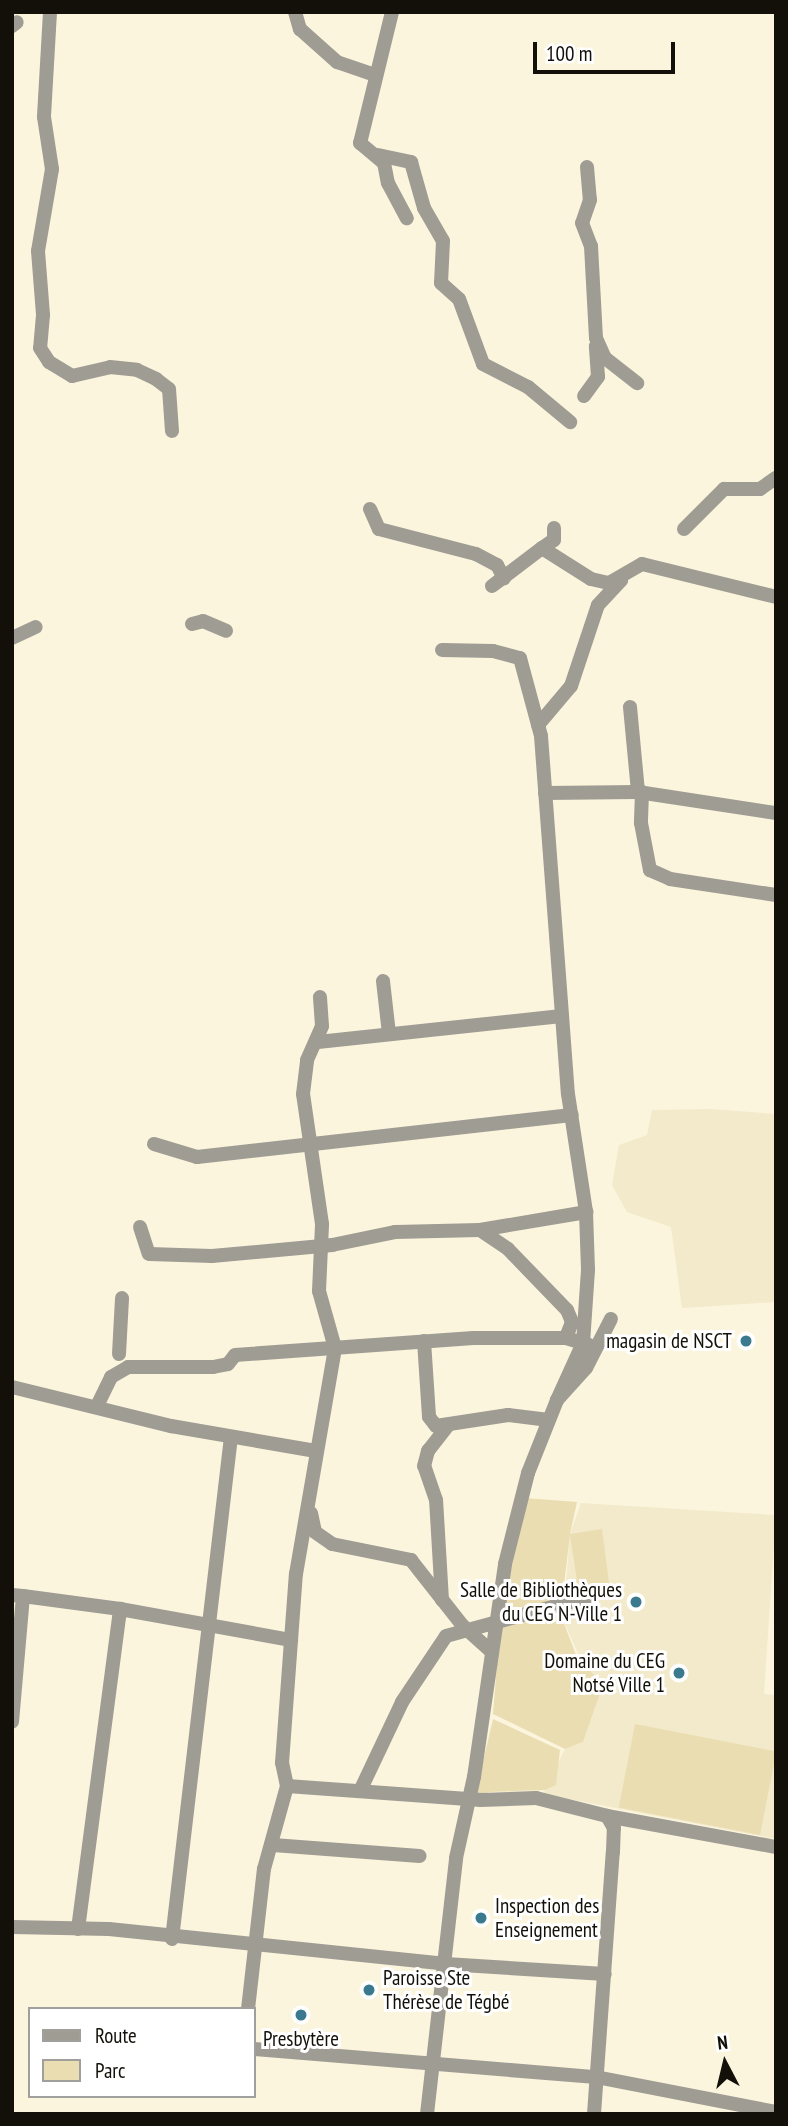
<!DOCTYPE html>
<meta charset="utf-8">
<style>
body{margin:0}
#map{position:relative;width:788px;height:2126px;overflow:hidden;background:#fcf5de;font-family:"PT Sans Narrow",sans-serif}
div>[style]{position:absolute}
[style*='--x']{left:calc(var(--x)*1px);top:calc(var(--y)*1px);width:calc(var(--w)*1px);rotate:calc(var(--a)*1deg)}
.built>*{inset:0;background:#f2eacb}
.green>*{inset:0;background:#eaddb2;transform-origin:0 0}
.minor>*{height:14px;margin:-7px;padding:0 7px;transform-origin:7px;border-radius:7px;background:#9f9c93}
.dots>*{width:19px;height:19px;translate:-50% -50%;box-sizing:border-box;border:4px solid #fff;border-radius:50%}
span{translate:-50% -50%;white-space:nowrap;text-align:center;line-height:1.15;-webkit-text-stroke:6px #fff;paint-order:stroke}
.poi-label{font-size:21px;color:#121008}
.right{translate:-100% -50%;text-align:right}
.left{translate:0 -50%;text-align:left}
.frame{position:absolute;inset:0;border:14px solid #121008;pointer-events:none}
.legend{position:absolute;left:28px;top:2007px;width:228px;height:91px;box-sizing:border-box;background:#fff;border:2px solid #a09f9c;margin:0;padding:9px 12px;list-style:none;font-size:21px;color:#121008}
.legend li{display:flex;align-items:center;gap:14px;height:35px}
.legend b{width:35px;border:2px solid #a09f9c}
.north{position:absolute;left:690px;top:2028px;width:70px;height:70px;-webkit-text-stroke:5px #fff;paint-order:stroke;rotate:353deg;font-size:19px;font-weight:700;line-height:28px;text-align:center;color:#121008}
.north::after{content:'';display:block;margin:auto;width:24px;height:32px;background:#121008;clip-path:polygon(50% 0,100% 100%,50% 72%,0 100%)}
.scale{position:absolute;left:533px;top:42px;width:142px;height:32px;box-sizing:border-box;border:4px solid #121008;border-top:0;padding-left:9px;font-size:21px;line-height:24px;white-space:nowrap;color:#121008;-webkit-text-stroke:5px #fff;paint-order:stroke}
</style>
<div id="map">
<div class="built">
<i style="clip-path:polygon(710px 1109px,776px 1114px,776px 1302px,682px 1308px,671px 1227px,627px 1212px,612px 1185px,619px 1145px,647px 1135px,652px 1110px)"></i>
<i style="clip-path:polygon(581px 1503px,776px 1515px,764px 1694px,776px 1695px,776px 1839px,543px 1794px,565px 1749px,583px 1742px,603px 1685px,581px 1660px,563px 1620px,570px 1534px)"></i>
</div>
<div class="green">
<i style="clip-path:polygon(525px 1498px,577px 1502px,570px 1534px,602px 1529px,609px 1583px,578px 1588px,570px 1535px,562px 1601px,502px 1615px)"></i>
<i style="clip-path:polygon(551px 1613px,562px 1618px,576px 1655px,603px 1685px,583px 1742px,565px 1749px,493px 1714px,500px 1627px)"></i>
<i style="clip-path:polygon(493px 1719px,560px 1750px,556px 1785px,545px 1790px,489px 1792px,475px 1796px)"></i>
<i style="left:635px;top:1724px;width:144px;height:85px;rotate:11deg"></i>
</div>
<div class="minor">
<i style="--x:50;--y:12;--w:105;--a:93.3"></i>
<i style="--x:44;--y:117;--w:53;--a:81.3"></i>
<i style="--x:52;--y:169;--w:83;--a:99.7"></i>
<i style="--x:38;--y:251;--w:64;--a:85.5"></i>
<i style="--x:43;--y:315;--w:33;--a:95"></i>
<i style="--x:40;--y:348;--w:17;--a:57"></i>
<i style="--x:49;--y:362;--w:27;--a:31"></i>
<i style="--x:72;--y:376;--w:39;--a:-13"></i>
<i style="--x:110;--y:367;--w:27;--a:6"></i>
<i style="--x:137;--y:370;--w:21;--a:25"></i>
<i style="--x:156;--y:379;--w:16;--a:38"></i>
<i style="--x:169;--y:389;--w:42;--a:85.9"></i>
<i style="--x:295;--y:12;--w:18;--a:74"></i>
<i style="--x:300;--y:29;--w:50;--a:41.7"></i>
<i style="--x:337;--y:62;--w:39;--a:19"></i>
<i style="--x:392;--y:12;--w:135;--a:103.7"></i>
<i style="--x:360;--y:143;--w:31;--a:40"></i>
<i style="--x:384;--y:163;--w:20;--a:79"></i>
<i style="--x:388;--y:183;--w:40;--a:62"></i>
<i style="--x:12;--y:26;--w:6;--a:-39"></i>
<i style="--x:378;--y:155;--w:34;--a:12"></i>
<i style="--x:411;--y:162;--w:48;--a:74.2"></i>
<i style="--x:424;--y:208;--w:38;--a:60"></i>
<i style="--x:443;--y:241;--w:42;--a:92.7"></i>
<i style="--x:441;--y:283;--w:24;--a:42"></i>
<i style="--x:459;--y:299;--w:69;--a:69.7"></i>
<i style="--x:483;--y:364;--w:51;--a:27.1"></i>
<i style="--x:528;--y:387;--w:55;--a:39.8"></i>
<i style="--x:587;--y:167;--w:33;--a:85"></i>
<i style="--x:590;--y:200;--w:24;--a:109"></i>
<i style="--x:582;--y:223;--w:25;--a:69"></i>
<i style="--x:591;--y:246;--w:92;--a:86.9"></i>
<i style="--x:596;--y:338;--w:22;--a:66"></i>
<i style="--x:605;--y:358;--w:41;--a:38"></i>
<i style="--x:584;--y:396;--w:24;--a:-54"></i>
<i style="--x:598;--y:377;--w:31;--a:-94"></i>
<i style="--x:370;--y:509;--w:22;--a:66"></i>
<i style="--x:379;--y:529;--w:100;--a:14.5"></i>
<i style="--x:476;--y:554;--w:24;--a:28"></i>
<i style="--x:497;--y:565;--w:15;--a:62"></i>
<i style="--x:684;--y:529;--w:57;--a:-45"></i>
<i style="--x:724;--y:489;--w:36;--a:0"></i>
<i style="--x:760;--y:489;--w:19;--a:-35"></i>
<i style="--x:542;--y:548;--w:14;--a:-34"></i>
<i style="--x:554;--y:540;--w:12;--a:-90"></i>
<i style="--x:492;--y:586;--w:63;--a:-37.2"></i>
<i style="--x:542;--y:548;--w:58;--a:32.3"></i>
<i style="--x:591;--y:579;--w:18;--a:13"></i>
<i style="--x:609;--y:583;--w:38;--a:-30"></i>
<i style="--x:642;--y:564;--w:138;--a:13.8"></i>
<i style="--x:192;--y:624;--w:11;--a:-15"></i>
<i style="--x:203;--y:621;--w:25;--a:23"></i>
<i style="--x:12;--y:638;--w:26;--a:-25"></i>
<i style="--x:442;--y:650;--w:51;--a:1.1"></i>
<i style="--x:493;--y:651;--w:28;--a:15"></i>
<i style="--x:520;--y:658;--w:81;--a:74.9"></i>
<i style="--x:541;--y:736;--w:359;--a:85.7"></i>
<i style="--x:568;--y:1094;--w:119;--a:81.3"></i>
<i style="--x:586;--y:1212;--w:58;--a:88"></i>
<i style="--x:588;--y:1270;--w:73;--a:93.9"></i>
<i style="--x:583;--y:1343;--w:63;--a:114.5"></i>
<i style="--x:630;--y:707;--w:85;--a:84.6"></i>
<i style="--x:538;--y:725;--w:51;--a:-49.8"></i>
<i style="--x:571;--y:686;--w:85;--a:-71.6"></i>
<i style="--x:598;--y:605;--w:34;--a:-47"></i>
<i style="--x:642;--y:792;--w:31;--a:92"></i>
<i style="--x:641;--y:823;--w:48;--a:79.2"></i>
<i style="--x:650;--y:870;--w:22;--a:24"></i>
<i style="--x:670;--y:879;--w:107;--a:8.6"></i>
<i style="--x:545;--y:793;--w:93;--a:-0.6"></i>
<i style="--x:638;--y:792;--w:140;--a:8.7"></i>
<i style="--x:383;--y:981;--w:53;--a:83.5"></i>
<i style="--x:318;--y:1042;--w:245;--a:-6.1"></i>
<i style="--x:154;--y:1144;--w:45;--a:16.8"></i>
<i style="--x:197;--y:1157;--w:377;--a:-6.4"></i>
<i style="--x:140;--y:1227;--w:28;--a:72"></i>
<i style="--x:149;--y:1254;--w:63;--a:1.8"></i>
<i style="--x:212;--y:1256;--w:121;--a:-5.2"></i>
<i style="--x:332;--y:1245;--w:64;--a:-11.7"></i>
<i style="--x:395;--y:1232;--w:85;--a:-1.3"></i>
<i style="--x:480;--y:1230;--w:108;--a:-9.6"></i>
<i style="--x:480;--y:1230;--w:34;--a:34"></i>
<i style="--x:508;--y:1249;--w:85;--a:46"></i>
<i style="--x:567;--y:1310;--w:13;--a:67"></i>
<i style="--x:572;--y:1322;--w:17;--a:111"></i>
<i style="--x:424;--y:1341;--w:76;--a:86.2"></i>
<i style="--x:429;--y:1417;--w:11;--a:52"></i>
<i style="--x:436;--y:1426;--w:73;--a:-8.7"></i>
<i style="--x:508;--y:1415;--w:41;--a:7"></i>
<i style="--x:119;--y:1354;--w:56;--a:-86.9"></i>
<i style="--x:12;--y:1387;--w:164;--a:13.8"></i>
<i style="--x:171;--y:1426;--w:147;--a:9.8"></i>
<i style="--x:97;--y:1406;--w:32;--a:-64"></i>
<i style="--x:111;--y:1377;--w:20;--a:-30"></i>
<i style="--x:128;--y:1367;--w:85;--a:0"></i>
<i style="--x:213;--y:1367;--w:15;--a:-11"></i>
<i style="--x:228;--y:1364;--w:11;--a:-52"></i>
<i style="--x:235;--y:1355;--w:239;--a:-4.1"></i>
<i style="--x:473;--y:1338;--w:93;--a:0"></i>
<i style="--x:566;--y:1338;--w:24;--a:17"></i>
<i style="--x:311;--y:1513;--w:19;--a:78"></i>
<i style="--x:315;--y:1532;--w:21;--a:35"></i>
<i style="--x:332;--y:1544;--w:81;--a:11.4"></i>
<i style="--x:411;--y:1560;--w:84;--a:51.8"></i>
<i style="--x:463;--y:1626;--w:36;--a:42"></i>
<i style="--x:12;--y:1595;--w:11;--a:5"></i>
<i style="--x:23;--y:1596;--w:126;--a:95"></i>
<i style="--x:23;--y:1596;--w:98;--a:7.6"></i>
<i style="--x:442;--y:1600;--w:100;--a:-93.4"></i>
<i style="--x:436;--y:1500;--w:36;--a:-109"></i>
<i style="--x:424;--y:1466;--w:16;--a:-75"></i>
<i style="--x:428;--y:1451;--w:33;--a:-52"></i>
<i style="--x:287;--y:1786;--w:195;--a:4.1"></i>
<i style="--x:481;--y:1800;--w:55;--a:-2.1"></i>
<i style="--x:536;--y:1798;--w:73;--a:14.2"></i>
<i style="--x:607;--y:1816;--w:172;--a:10.4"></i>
<i style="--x:360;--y:1791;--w:98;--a:-64.7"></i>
<i style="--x:402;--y:1702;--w:79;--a:-56.3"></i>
<i style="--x:446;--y:1636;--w:148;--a:-15.3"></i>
<i style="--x:273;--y:1845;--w:147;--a:4.3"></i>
<i style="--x:12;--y:1927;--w:97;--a:1.2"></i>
<i style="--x:109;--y:1929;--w:339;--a:5.9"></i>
<i style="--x:446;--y:1964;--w:159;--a:3.6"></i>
<i style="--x:78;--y:1929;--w:323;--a:-82.5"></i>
<i style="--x:120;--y:1609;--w:174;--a:10.3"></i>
<i style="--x:172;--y:1939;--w:505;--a:-83.3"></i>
<i style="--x:248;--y:2009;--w:141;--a:-83.5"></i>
<i style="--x:264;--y:1869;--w:86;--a:-74.5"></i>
<i style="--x:287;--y:1786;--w:24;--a:-102"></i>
<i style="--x:282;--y:1763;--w:190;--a:-85.8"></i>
<i style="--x:296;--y:1574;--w:229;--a:-80.2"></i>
<i style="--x:335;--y:1348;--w:59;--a:-105.7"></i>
<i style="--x:319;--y:1291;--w:67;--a:-87.4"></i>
<i style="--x:322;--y:1224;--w:131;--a:-98.3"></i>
<i style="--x:303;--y:1094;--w:34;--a:-83"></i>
<i style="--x:307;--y:1060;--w:37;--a:-66"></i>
<i style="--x:322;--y:1026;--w:29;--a:-94"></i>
<i style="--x:254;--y:2049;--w:343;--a:4.7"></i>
<i style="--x:596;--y:2077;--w:183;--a:11"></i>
<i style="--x:427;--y:2114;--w:258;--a:-83.5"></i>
<i style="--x:456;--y:1858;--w:83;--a:-77.5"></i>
<i style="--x:474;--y:1777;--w:215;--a:-81.7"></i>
<i style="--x:505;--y:1564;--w:94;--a:-75.8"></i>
<i style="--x:528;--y:1473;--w:79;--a:-68.3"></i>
<i style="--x:557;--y:1400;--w:43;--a:-47.8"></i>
<i style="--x:586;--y:1368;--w:55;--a:-63"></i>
<i style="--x:594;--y:2114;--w:263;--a:-85.9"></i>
<i style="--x:613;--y:1852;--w:24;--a:-88"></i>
<i style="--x:614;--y:1828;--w:14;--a:-120"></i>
</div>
<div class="dots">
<i style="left:746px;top:1341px;background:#3b798e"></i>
<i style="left:636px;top:1602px;background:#3b798e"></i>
<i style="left:679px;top:1673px;background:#3b798e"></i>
<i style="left:481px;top:1918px;background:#3b798e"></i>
<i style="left:369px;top:1990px;background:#3b798e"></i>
<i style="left:301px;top:2015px;background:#3b798e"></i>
</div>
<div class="poi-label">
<span class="right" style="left:732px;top:1341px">magasin de NSCT</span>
<span class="right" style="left:622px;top:1602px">Salle de Bibliothèques<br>du CEG N-Ville 1</span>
<span class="right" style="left:665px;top:1673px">Domaine du CEG<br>Notsé Ville 1</span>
<span class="left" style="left:495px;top:1918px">Inspection des<br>Enseignement</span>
<span class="left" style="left:383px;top:1990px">Paroisse Ste<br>Thérèse de Tégbé</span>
<span style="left:301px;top:2039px">Presbytère</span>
</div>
<div class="frame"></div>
<ul class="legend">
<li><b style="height:9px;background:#9f9c93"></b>Route</li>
<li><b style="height:19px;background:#eaddb2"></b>Parc</li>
</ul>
<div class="north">N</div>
<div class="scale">100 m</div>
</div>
